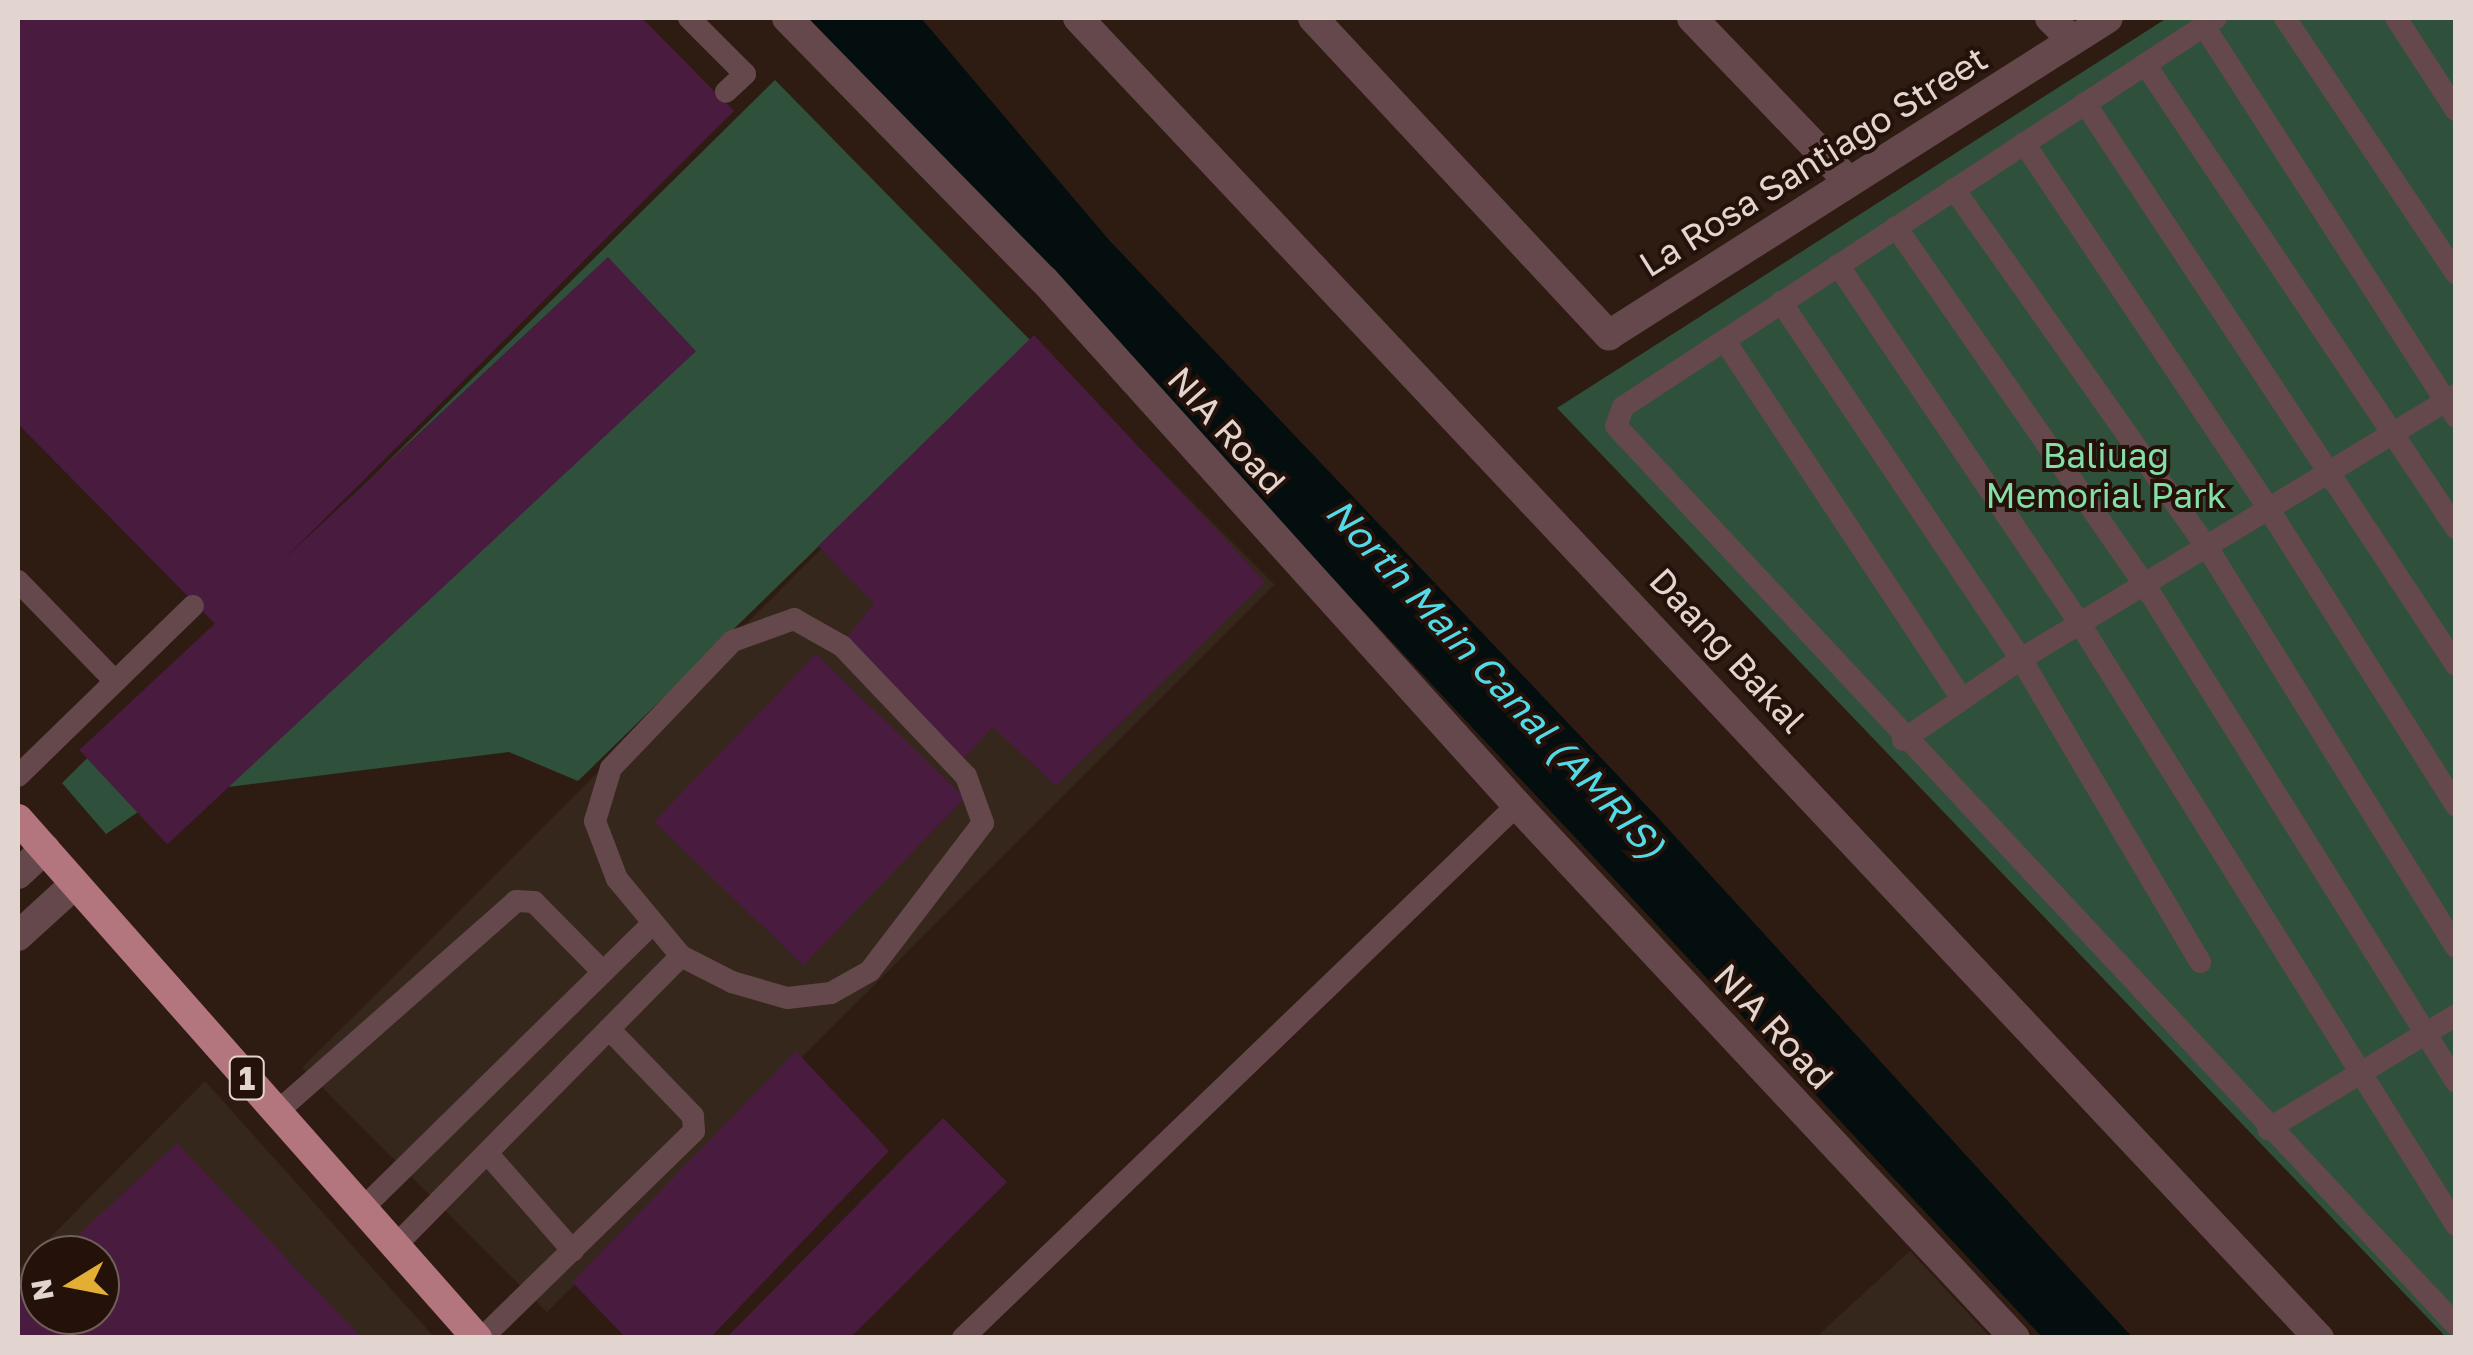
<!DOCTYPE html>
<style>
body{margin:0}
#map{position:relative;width:2473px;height:1355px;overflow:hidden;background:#2e1b12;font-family:"Golos Text",sans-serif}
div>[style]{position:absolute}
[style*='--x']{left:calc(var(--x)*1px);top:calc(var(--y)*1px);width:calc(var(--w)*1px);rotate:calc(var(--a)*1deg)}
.commercial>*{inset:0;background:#36271d;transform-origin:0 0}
.green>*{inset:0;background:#2f513c}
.water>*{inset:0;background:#040e0f}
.building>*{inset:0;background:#481b3f;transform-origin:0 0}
.service>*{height:22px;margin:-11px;padding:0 11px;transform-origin:11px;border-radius:11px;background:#64484b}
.minor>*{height:30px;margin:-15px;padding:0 15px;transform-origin:15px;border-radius:15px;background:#64484b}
.tertiary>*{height:30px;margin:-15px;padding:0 15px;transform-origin:15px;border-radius:15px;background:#64484b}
.trunk>*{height:30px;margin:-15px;padding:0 15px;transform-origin:15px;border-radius:15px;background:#b4767e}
span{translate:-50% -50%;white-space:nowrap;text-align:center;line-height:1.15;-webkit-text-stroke:8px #241109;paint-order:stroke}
.shield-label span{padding:2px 8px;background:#241109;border:2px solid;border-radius:8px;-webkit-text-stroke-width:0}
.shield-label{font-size:32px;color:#e2d5cf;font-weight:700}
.street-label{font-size:35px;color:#e2d5cf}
.park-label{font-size:35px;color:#83dea8}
.water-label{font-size:38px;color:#53dae7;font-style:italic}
.frame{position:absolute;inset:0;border:20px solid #e2d5cf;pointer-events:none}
.north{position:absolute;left:20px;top:1235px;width:100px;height:100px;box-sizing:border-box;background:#241109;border:2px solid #705f58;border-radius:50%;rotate:260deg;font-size:28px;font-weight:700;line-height:40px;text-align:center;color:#e2d5cf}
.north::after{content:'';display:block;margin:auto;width:35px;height:45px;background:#e3ae34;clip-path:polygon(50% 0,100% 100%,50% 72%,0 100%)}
</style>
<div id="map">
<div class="commercial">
<i style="left:1030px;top:340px;width:346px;height:1029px;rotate:45deg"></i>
<i style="clip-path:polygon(evenodd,205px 1081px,434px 1337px,18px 1338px,18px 1270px,205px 1081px,40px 1255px,100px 1255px,100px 1315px,40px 1315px,40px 1255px)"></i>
<i style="clip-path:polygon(1910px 1251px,1990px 1337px,1816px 1337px)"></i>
</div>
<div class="green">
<i style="clip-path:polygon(2167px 18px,2455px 18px,2455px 1337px,2446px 1337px,1557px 408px)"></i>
<i style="clip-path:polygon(775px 80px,1030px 340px,578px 781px,509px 752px,163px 795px,106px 834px,62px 783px)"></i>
</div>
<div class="water">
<i style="clip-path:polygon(809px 18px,921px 18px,1109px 240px,1661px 821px,2132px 1337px,2042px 1337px)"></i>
</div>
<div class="building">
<i style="clip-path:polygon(18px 18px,642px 18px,734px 111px,217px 626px,18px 424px)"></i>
<i style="left:608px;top:257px;width:129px;height:723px;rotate:47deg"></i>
<i style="clip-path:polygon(1034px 335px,1265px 582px,1056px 786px,993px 727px,962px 760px,846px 639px,874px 603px,818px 546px)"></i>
<i style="left:816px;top:654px;width:207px;height:233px;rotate:44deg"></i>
<i style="clip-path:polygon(796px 1051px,889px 1151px,710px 1338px,626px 1338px,572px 1282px)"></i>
<i style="clip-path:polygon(943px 1118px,1007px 1182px,850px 1338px,726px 1338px)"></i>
<i style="clip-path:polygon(177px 1143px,362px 1338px,18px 1338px,18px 1293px,40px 1271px,40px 1315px,100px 1315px,100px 1255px,57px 1255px)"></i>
</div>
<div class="service">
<i style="--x:689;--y:18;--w:79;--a:45"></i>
<i style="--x:745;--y:74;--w:26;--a:137"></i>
<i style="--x:2216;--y:18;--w:709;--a:146.74"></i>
<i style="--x:1623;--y:407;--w:20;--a:110"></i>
<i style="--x:1616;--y:426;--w:1230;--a:46.94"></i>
<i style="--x:2285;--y:18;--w:307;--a:56.2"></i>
<i style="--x:2396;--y:18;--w:110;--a:56.9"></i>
<i style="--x:2204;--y:26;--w:465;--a:57.2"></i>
<i style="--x:2145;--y:64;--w:559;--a:56.17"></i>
<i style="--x:2085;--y:103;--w:673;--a:56.57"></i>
<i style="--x:2024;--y:143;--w:439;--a:56.2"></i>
<i style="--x:2268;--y:508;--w:352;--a:57.7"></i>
<i style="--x:1954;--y:189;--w:438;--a:54.8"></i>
<i style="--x:2207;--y:547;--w:471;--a:58.1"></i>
<i style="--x:1896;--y:227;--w:436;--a:55.2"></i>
<i style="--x:2145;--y:585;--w:586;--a:57.96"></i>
<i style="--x:1838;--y:265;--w:437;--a:56"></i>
<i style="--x:2082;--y:627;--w:705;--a:57.98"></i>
<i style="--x:1781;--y:302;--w:430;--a:56.1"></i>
<i style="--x:2021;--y:659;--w:352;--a:59.4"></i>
<i style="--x:1725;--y:341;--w:429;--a:56.5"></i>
<i style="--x:18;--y:581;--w:139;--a:45.9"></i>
<i style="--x:794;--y:619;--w:55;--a:29.4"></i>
<i style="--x:842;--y:646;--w:180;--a:46.4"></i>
<i style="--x:966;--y:776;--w:50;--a:70.1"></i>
<i style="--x:983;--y:823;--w:186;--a:127.4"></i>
<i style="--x:870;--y:971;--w:45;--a:150.6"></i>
<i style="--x:831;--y:993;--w:44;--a:173.5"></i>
<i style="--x:787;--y:998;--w:57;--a:-163.8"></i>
<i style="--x:732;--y:982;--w:57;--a:-153"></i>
<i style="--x:681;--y:956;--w:100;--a:-129.7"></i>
<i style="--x:617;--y:879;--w:62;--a:-110.8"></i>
<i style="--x:595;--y:821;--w:55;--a:-73.2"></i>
<i style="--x:611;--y:768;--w:176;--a:-46.2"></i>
<i style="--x:733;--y:641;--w:65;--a:-19.8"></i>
<i style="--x:1903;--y:740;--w:143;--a:-34.5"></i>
<i style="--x:2021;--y:659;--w:509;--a:-31.25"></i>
<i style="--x:18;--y:776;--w:244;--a:-44.2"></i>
<i style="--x:277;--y:1112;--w:319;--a:-41.4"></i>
<i style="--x:516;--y:901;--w:18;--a:3"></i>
<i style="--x:534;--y:902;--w:98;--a:45.4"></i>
<i style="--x:2268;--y:1129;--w:220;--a:-31.2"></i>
<i style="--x:487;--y:1153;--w:130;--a:48.7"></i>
<i style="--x:362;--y:1209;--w:407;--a:-44.5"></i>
<i style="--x:395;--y:1246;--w:407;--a:-45.4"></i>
<i style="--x:482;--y:1338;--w:296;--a:-44.3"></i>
<i style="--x:694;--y:1131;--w:15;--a:-94"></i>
<i style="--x:693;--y:1116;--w:121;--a:-134"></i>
<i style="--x:963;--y:1338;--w:769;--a:-43.89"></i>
</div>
<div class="minor">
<i style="--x:1078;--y:18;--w:1812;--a:46.77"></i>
<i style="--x:1313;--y:18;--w:434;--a:47"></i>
<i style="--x:1609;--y:335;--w:591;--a:-32.43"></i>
<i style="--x:1692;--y:18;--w:227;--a:46.2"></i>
<i style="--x:2050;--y:18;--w:31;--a:45"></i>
<i style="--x:18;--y:874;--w:37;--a:-43"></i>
<i style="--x:18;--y:936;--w:77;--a:-42.4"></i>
</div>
<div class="tertiary">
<i style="--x:787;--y:18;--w:367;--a:45.6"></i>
<i style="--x:1044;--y:280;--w:707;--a:47.98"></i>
<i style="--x:1517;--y:805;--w:729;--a:46.94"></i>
</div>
<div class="trunk">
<i style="--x:18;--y:819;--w:693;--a:48.51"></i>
</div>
<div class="shield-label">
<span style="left:247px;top:1078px">1</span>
</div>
<div class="street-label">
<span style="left:1813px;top:161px;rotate:-32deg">La Rosa Santiago Street</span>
<span style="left:1227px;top:430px;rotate:48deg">NIA Road</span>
<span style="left:1728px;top:650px;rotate:47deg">Daang Bakal</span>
<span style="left:1774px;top:1026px;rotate:47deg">NIA Road</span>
</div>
<div class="park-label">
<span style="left:2106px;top:475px">Baliuag<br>Memorial Park</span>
</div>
<div class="water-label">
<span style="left:1496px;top:678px;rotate:47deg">North Main Canal (AMRIS)</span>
</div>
<div class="frame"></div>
<div class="north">N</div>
</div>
